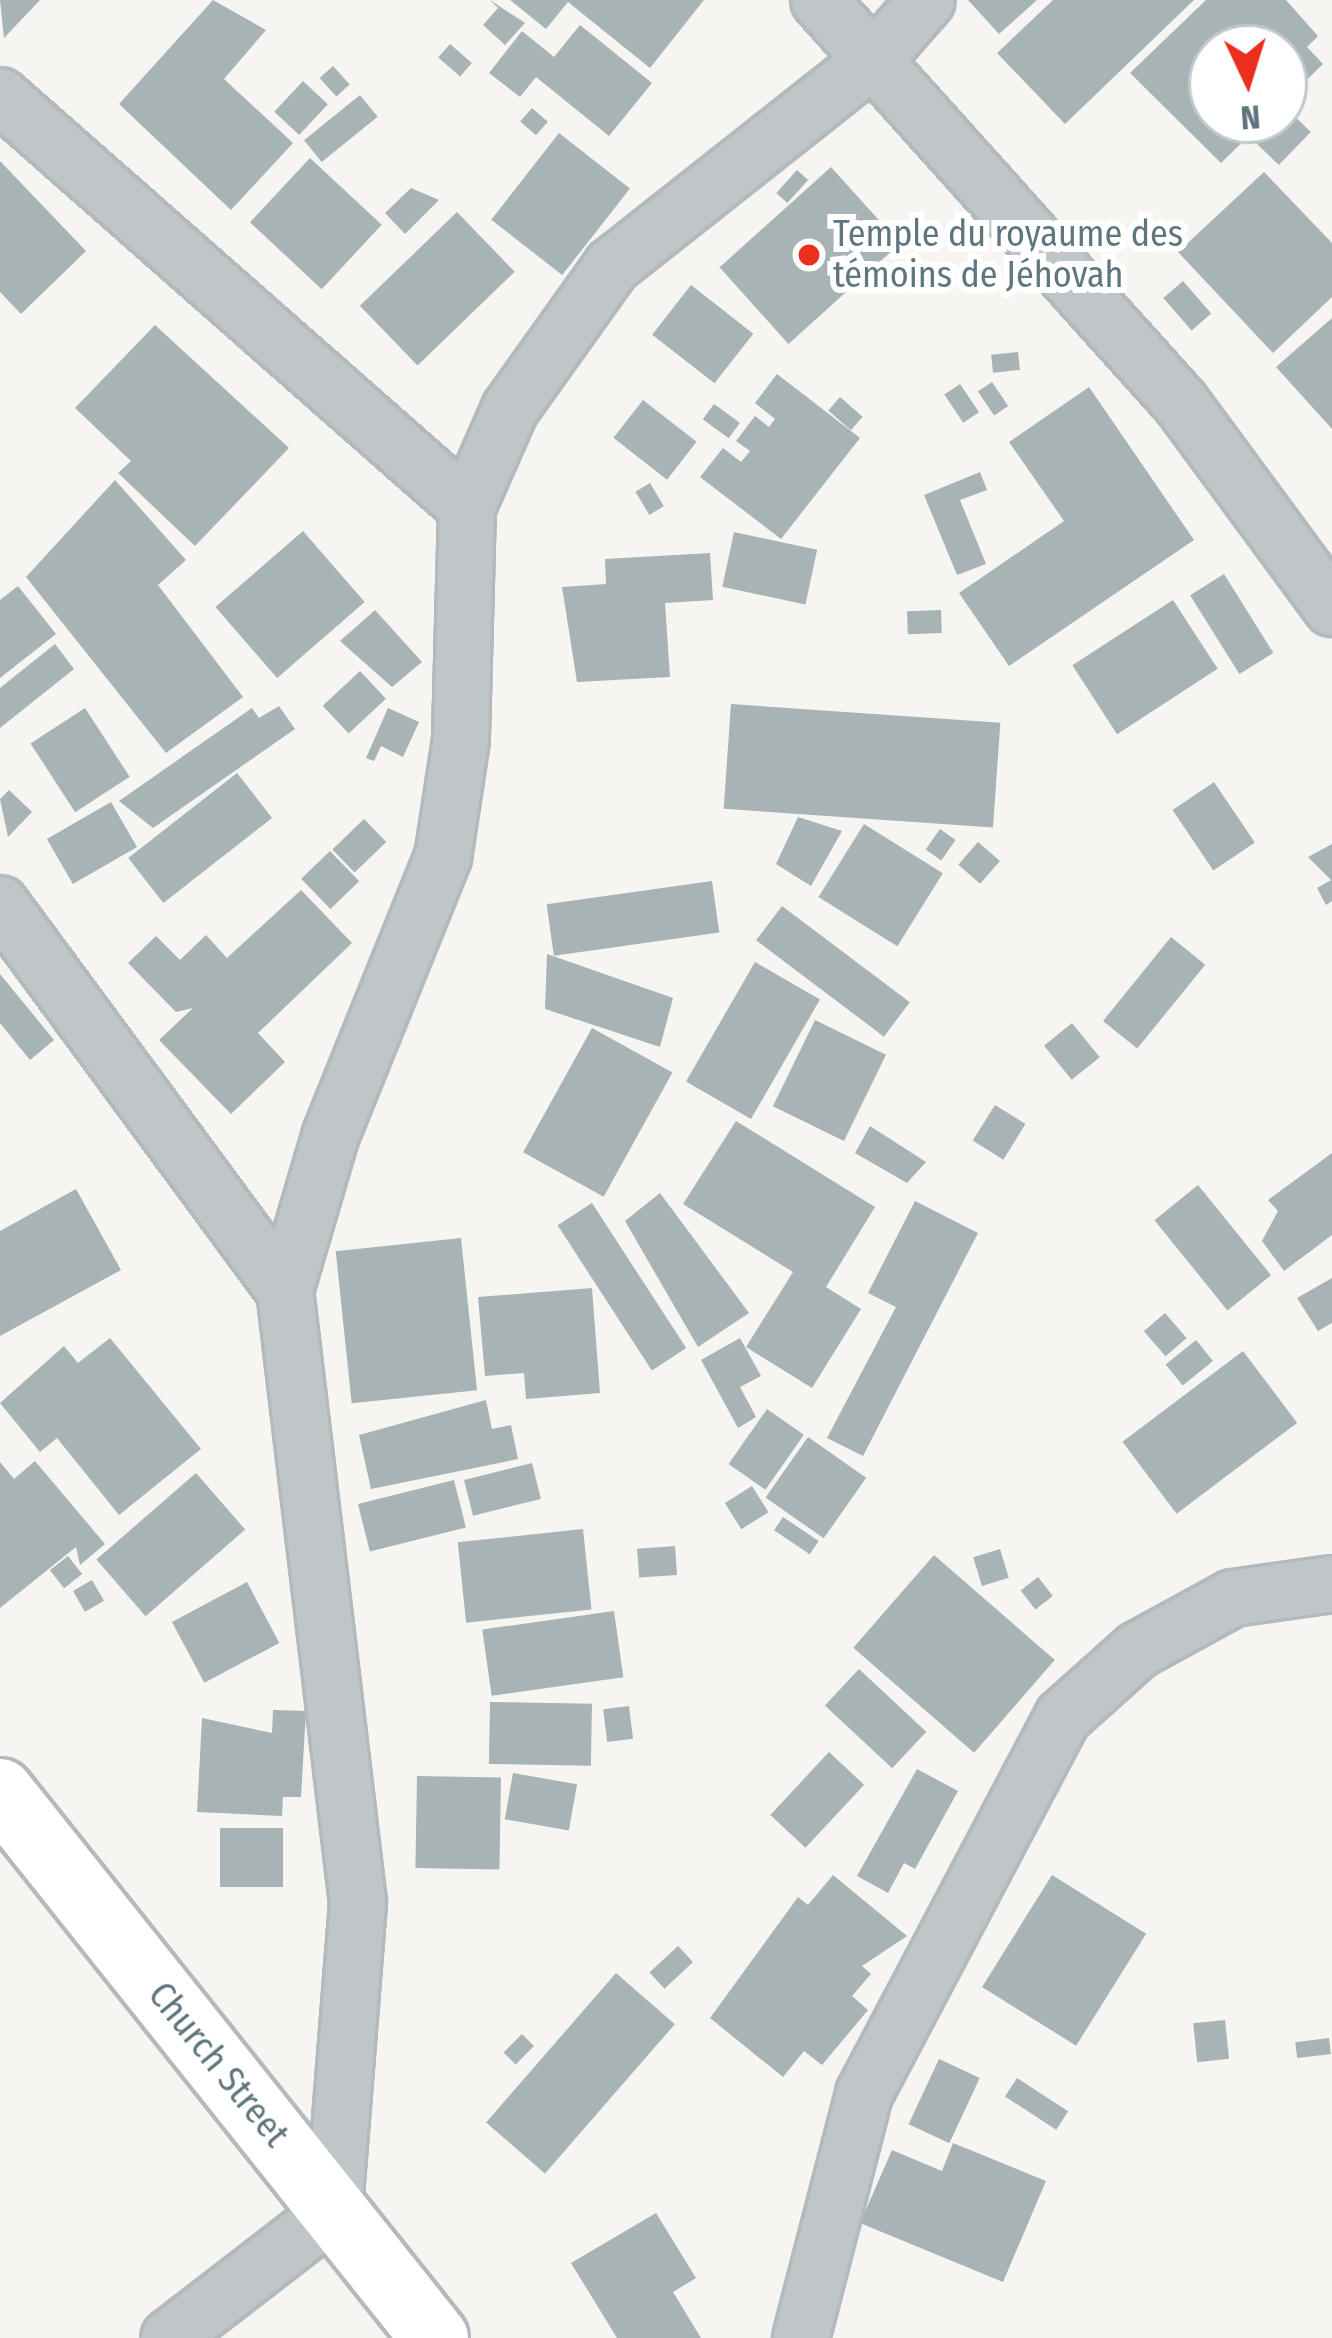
<!DOCTYPE html>
<meta charset="utf-8">
<style>
body{margin:0}
#map{position:relative;width:1332px;height:2338px;overflow:hidden;background:#f6f5f2;font-family:"Fira Sans Condensed",sans-serif}
div>[style]{position:absolute}
[style*='--x']{left:calc(var(--x)*1px);top:calc(var(--y)*1px);width:calc(var(--w)*1px);rotate:calc(var(--a)*1deg)}
.building>*{inset:0;background:#a7b3b5;transform-origin:0 0}
.roads{filter:drop-shadow(3px 0 #b3babd) drop-shadow(-3px 0 #b3babd) drop-shadow(0 3px #b3babd) drop-shadow(0 -3px #b3babd)}
.street>*{height:54px;margin:-27px;padding:0 27px;transform-origin:27px;border-radius:27px;background:#c0c6c8}
.secondary>*{height:66px;margin:-33px;padding:0 33px;transform-origin:33px;border-radius:33px;background:#fff}
.dots>*{width:33px;height:33px;translate:-50% -50%;box-sizing:border-box;border:6px solid #fff;border-radius:50%}
span{translate:-50% -50%;white-space:nowrap;text-align:center;line-height:1.15;-webkit-text-stroke:12px #fff;paint-order:stroke}
.poi-label{font-size:36px;color:#5f767e}
.left{translate:0 -50%;text-align:left}
.street-label{font-size:36px;color:#5f767e}
.north{position:absolute;left:1188px;top:24px;width:120px;height:120px;box-sizing:border-box;background:#fff;border:3px solid #bfc8cb;border-radius:50%;rotate:176deg;font-size:33px;font-weight:700;line-height:48px;text-align:center;color:#5f767e}
.north::after{content:'';display:block;margin:auto;width:42px;height:54px;background:#eb2e1d;clip-path:polygon(50% 0,100% 100%,50% 72%,0 100%)}
</style>
<div id="map">
<div class="building">
<i style="clip-path:polygon(0 0,40px 0,4px 38px)"></i>
<i style="clip-path:polygon(213px 0,266px 30px,224px 79px,293px 143px,231px 210px,119px 104px)"></i>
<i style="clip-path:polygon(490px 0,525px 23px,505px 45px,483px 25px,498px 8px)"></i>
<i style="clip-path:polygon(510px 0,704px 0,650px 68px,568px 2px,546px 29px)"></i>
<i style="clip-path:polygon(968px 0,1037px 0,999px 34px)"></i>
<i style="clip-path:polygon(1053px 0,1194px 0,1065px 124px,997px 53px)"></i>
<i style="clip-path:polygon(1206px 0,1286px 0,1318px 36px,1307px 47px,1323px 64px,1284px 102px,1284px 48px,1212px 48px,1212px 120px,1265px 120px,1221px 163px,1130px 73px)"></i>
<i style="clip-path:polygon(580px 25px,652px 83px,609px 136px,536px 77px,520px 97px,489px 73px,522px 31px,554px 57px)"></i>
<i style="left:450px;top:44px;width:29px;height:18px;rotate:41deg"></i>
<i style="left:333px;top:66px;width:25px;height:18px;rotate:48deg"></i>
<i style="left:303px;top:81px;width:34px;height:42px;rotate:43deg"></i>
<i style="left:360px;top:95px;width:28px;height:72px;rotate:51deg"></i>
<i style="left:532px;top:108px;width:21px;height:18px;rotate:41deg"></i>
<i style="left:1287px;top:109px;width:33px;height:46px;rotate:44deg"></i>
<i style="left:559px;top:133px;width:90px;height:110px;rotate:38deg"></i>
<i style="left:310px;top:158px;width:98px;height:88px;rotate:43deg"></i>
<i style="clip-path:polygon(0 161px,86px 251px,21px 314px,0 292px)"></i>
<i style="left:831px;top:167px;width:103px;height:150px;rotate:48deg"></i>
<i style="left:797px;top:170px;width:15px;height:31px;rotate:42deg"></i>
<i style="clip-path:polygon(1264px 172px,1332px 243px,1332px 297px,1273px 353px,1178px 252px)"></i>
<i style="clip-path:polygon(411px 188px,439px 200px,405px 234px,385px 213px)"></i>
<i style="left:457px;top:212px;width:83px;height:135px;rotate:46deg"></i>
<i style="left:1183px;top:281px;width:43px;height:26px;rotate:49deg"></i>
<i style="left:691px;top:285px;width:79px;height:63px;rotate:38deg"></i>
<i style="clip-path:polygon(1332px 318px,1332px 429px,1276px 367px)"></i>
<i style="clip-path:polygon(155px 325px,289px 448px,195px 546px,118px 473px,131px 461px,75px 408px)"></i>
<i style="left:1018px;top:352px;width:18px;height:27px;rotate:84deg"></i>
<i style="clip-path:polygon(777px 374px,860px 438px,781px 539px,700px 477px,723px 448px,741px 462px,750px 451px,736px 441px,755px 416px,769px 427px,775px 419px,755px 403px)"></i>
<i style="left:992px;top:382px;width:29px;height:17px;rotate:56deg"></i>
<i style="left:960px;top:384px;width:34px;height:19px;rotate:56deg"></i>
<i style="clip-path:polygon(1089px 387px,1194px 540px,1009px 666px,959px 593px,1064px 521px,1009px 442px)"></i>
<i style="left:840px;top:397px;width:30px;height:18px;rotate:41deg"></i>
<i style="left:643px;top:400px;width:68px;height:48px;rotate:38deg"></i>
<i style="left:714px;top:404px;width:32px;height:19px;rotate:36deg"></i>
<i style="clip-path:polygon(980px 472px,987px 490px,960px 500px,986px 564px,957px 575px,924px 495px)"></i>
<i style="clip-path:polygon(115px 480px,186px 560px,158px 585px,243px 697px,166px 753px,26px 577px)"></i>
<i style="left:650px;top:483px;width:27px;height:17px;rotate:59deg"></i>
<i style="left:303px;top:531px;width:94px;height:116px;rotate:49deg"></i>
<i style="left:734px;top:532px;width:85px;height:56px;rotate:12deg"></i>
<i style="clip-path:polygon(710px 553px,713px 600px,665px 603px,670px 677px,577px 682px,562px 587px,606px 584px,605px 559px)"></i>
<i style="left:1224px;top:574px;width:93px;height:40px;rotate:58deg"></i>
<i style="clip-path:polygon(18px 586px,56px 634px,0 678px,0 600px)"></i>
<i style="left:1173px;top:600px;width:82px;height:120px;rotate:57deg"></i>
<i style="clip-path:polygon(375px 610px,422px 662px,392px 687px,340px 641px)"></i>
<i style="left:941px;top:610px;width:23px;height:34px;rotate:88deg"></i>
<i style="clip-path:polygon(55px 644px,74px 669px,0 728px,0 688px)"></i>
<i style="left:360px;top:671px;width:38px;height:51px;rotate:47deg"></i>
<i style="left:731px;top:704px;width:270px;height:105px;rotate:4deg"></i>
<i style="clip-path:polygon(279px 706px,295px 729px,153px 828px,119px 801px,252px 708px,259px 718px)"></i>
<i style="left:85px;top:708px;width:82px;height:65px;rotate:57deg"></i>
<i style="clip-path:polygon(388px 708px,419px 722px,403px 757px,381px 746px,374px 761px,366px 758px)"></i>
<i style="left:237px;top:773px;width:57px;height:138px;rotate:52deg"></i>
<i style="left:1214px;top:782px;width:73px;height:50px;rotate:56deg"></i>
<i style="clip-path:polygon(9px 790px,32px 812px,8px 837px,0 799px)"></i>
<i style="left:111px;top:802px;width:52px;height:74px;rotate:60deg"></i>
<i style="clip-path:polygon(798px 817px,842px 831px,811px 886px,776px 864px)"></i>
<i style="left:364px;top:819px;width:32px;height:44px;rotate:46deg"></i>
<i style="left:864px;top:824px;width:93px;height:86px;rotate:32deg"></i>
<i style="left:940px;top:829px;width:19px;height:25px;rotate:35deg"></i>
<i style="left:978px;top:842px;width:29px;height:30px;rotate:41deg"></i>
<i style="clip-path:polygon(1332px 844px,1332px 901px,1326px 905px,1317px 888px,1331px 880px,1308px 857px)"></i>
<i style="left:330px;top:851px;width:42px;height:40px;rotate:46deg"></i>
<i style="left:712px;top:881px;width:52px;height:167px;rotate:82deg"></i>
<i style="clip-path:polygon(301px 890px,352px 943px,258px 1033px,285px 1062px,231px 1114px,159px 1040px,193px 1008px,176px 1012px,128px 963px,156px 936px,180px 960px,206px 935px,227px 958px)"></i>
<i style="left:782px;top:906px;width:160px;height:43px;rotate:37deg"></i>
<i style="left:1171px;top:937px;width:44px;height:108px;rotate:39deg"></i>
<i style="clip-path:polygon(547px 954px,673px 998px,660px 1047px,545px 1009px)"></i>
<i style="left:755px;top:962px;width:75px;height:138px;rotate:30deg"></i>
<i style="clip-path:polygon(0 974px,54px 1040px,30px 1060px,0 1023px)"></i>
<i style="left:815px;top:1020px;width:79px;height:96px;rotate:26deg"></i>
<i style="left:1072px;top:1023px;width:44px;height:36px;rotate:51deg"></i>
<i style="left:592px;top:1028px;width:92px;height:142px;rotate:29deg"></i>
<i style="left:995px;top:1105px;width:36px;height:42px;rotate:32deg"></i>
<i style="clip-path:polygon(736px 1121px,875px 1207px,826px 1287px,861px 1309px,812px 1388px,746px 1347px,793px 1272px,683px 1204px)"></i>
<i style="clip-path:polygon(870px 1126px,926px 1162px,907px 1183px,855px 1153px)"></i>
<i style="clip-path:polygon(1332px 1153px,1332px 1235px,1284px 1271px,1262px 1241px,1278px 1211px,1268px 1200px)"></i>
<i style="left:1198px;top:1185px;width:116px;height:56px;rotate:51deg"></i>
<i style="clip-path:polygon(76px 1189px,121px 1270px,0 1336px,0 1231px)"></i>
<i style="clip-path:polygon(660px 1193px,749px 1313px,698px 1347px,625px 1221px)"></i>
<i style="clip-path:polygon(915px 1201px,978px 1233px,863px 1456px,827px 1438px,896px 1307px,868px 1293px)"></i>
<i style="left:592px;top:1203px;width:173px;height:41px;rotate:57deg"></i>
<i style="left:461px;top:1238px;width:153px;height:126px;rotate:84deg"></i>
<i style="clip-path:polygon(1332px 1278px,1332px 1323px,1318px 1331px,1297px 1298px)"></i>
<i style="clip-path:polygon(592px 1288px,600px 1393px,526px 1399px,524px 1373px,485px 1376px,478px 1297px)"></i>
<i style="left:1165px;top:1313px;width:33px;height:28px;rotate:49deg"></i>
<i style="clip-path:polygon(110px 1338px,201px 1449px,119px 1515px,57px 1438px,40px 1452px,0 1403px,64px 1346px,78px 1363px)"></i>
<i style="clip-path:polygon(740px 1338px,761px 1376px,740px 1387px,756px 1417px,738px 1428px,701px 1360px)"></i>
<i style="left:1196px;top:1340px;width:27px;height:39px;rotate:51deg"></i>
<i style="left:1243px;top:1351px;width:90px;height:151px;rotate:53deg"></i>
<i style="clip-path:polygon(486px 1400px,492px 1429px,511px 1425px,518px 1459px,371px 1489px,359px 1435px)"></i>
<i style="left:767px;top:1409px;width:45px;height:67px;rotate:35deg"></i>
<i style="left:808px;top:1437px;width:71px;height:74px;rotate:35deg"></i>
<i style="clip-path:polygon(35px 1461px,105px 1544px,80px 1565px,76px 1547px,0 1608px,0 1462px,14px 1479px)"></i>
<i style="left:532px;top:1463px;width:37px;height:70px;rotate:76deg"></i>
<i style="left:196px;top:1473px;width:75px;height:132px;rotate:49deg"></i>
<i style="left:454px;top:1480px;width:49px;height:99px;rotate:76deg"></i>
<i style="left:752px;top:1486px;width:31px;height:32px;rotate:58deg"></i>
<i style="left:783px;top:1517px;width:43px;height:16px;rotate:34deg"></i>
<i style="left:583px;top:1529px;width:81px;height:126px;rotate:84deg"></i>
<i style="left:675px;top:1546px;width:29px;height:38px;rotate:86deg"></i>
<i style="left:1000px;top:1549px;width:30px;height:28px;rotate:73deg"></i>
<i style="left:934px;top:1555px;width:160px;height:123px;rotate:41deg"></i>
<i style="left:68px;top:1556px;width:23px;height:23px;rotate:52deg"></i>
<i style="left:1038px;top:1577px;width:24px;height:22px;rotate:52deg"></i>
<i style="left:92px;top:1580px;width:24px;height:22px;rotate:60deg"></i>
<i style="left:247px;top:1582px;width:69px;height:85px;rotate:62deg"></i>
<i style="left:614px;top:1611px;width:67px;height:133px;rotate:82deg"></i>
<i style="left:859px;top:1669px;width:92px;height:50px;rotate:43deg"></i>
<i style="left:490px;top:1702px;width:102px;height:62px;rotate:1deg"></i>
<i style="left:629px;top:1706px;width:33px;height:26px;rotate:83deg"></i>
<i style="clip-path:polygon(273px 1710px,306px 1711px,301px 1797px,283px 1797px,282px 1816px,197px 1812px,202px 1718px,272px 1733px)"></i>
<i style="left:829px;top:1752px;width:48px;height:86px;rotate:43deg"></i>
<i style="clip-path:polygon(917px 1769px,958px 1791px,915px 1869px,904px 1863px,888px 1893px,857px 1876px)"></i>
<i style="left:513px;top:1773px;width:65px;height:47px;rotate:10deg"></i>
<i style="left:417px;top:1776px;width:84px;height:92px;rotate:1deg"></i>
<i style="left:220px;top:1828px;width:63px;height:59px"></i>
<i style="clip-path:polygon(833px 1875px,907px 1936px,862px 1966px,871px 1974px,852px 1996px,868px 2010px,822px 2065px,804px 2051px,783px 2077px,710px 2018px,798px 1897px,808px 1905px)"></i>
<i style="left:1052px;top:1875px;width:111px;height:132px;rotate:32deg"></i>
<i style="left:678px;top:1946px;width:22px;height:39px;rotate:47deg"></i>
<i style="left:616px;top:1973px;width:78px;height:198px;rotate:41deg"></i>
<i style="left:1225px;top:2020px;width:39px;height:32px;rotate:84deg"></i>
<i style="left:522px;top:2034px;width:17px;height:26px;rotate:45deg"></i>
<i style="left:1329px;top:2038px;width:16px;height:34px;rotate:83deg"></i>
<i style="left:939px;top:2059px;width:45px;height:72px;rotate:25deg"></i>
<i style="left:1017px;top:2078px;width:61px;height:22px;rotate:33deg"></i>
<i style="clip-path:polygon(953px 2143px,1046px 2181px,1003px 2282px,860px 2223px,892px 2150px,942px 2171px)"></i>
<i style="clip-path:polygon(656px 2213px,696px 2278px,673px 2292px,701px 2338px,617px 2338px,571px 2263px)"></i>
</div>
<div class="roads">
<div class="street">
<i style="--x:819;--y:0;--w:542;--a:48.07"></i>
<i style="--x:1181;--y:403;--w:255;--a:53.6"></i>
<i style="--x:0;--y:96;--w:622;--a:41.35"></i>
<i style="--x:467;--y:507;--w:233;--a:91.5"></i>
<i style="--x:461;--y:740;--w:118;--a:98.7"></i>
<i style="--x:443;--y:857;--w:299;--a:112"></i>
<i style="--x:331;--y:1134;--w:163;--a:106.4"></i>
<i style="--x:285;--y:1290;--w:617;--a:83.21"></i>
<i style="--x:358;--y:1903;--w:309;--a:94.5"></i>
<i style="--x:334;--y:2211;--w:208;--a:142.4"></i>
<i style="--x:467;--y:507;--w:107;--a:-66.3"></i>
<i style="--x:510;--y:409;--w:176;--a:-54.5"></i>
<i style="--x:612;--y:266;--w:339;--a:-38.3"></i>
<i style="--x:878;--y:56;--w:74;--a:-48.8"></i>
<i style="--x:0;--y:904;--w:480;--a:53.6"></i>
<i style="--x:801;--y:2338;--w:252;--a:-75.5"></i>
<i style="--x:864;--y:2094;--w:426;--a:-62.2"></i>
<i style="--x:1063;--y:1717;--w:101;--a:-41.8"></i>
<i style="--x:1138;--y:1650;--w:108;--a:-28.7"></i>
<i style="--x:1233;--y:1598;--w:100;--a:-8"></i>
</div>
<div class="secondary">
<i style="--x:0;--y:1792;--w:698;--a:51.46"></i>
</div>
</div>
<div class="dots">
<i style="left:809px;top:255px;background:#eb2e1d"></i>
</div>
<div class="poi-label">
<span class="left" style="left:833px;top:255px">Temple du royaume des<br>témoins de Jéhovah</span>
</div>
<div class="street-label">
<span style="left:218px;top:2065px;rotate:51deg">Church Street</span>
</div>
<div class="north">N</div>
</div>
